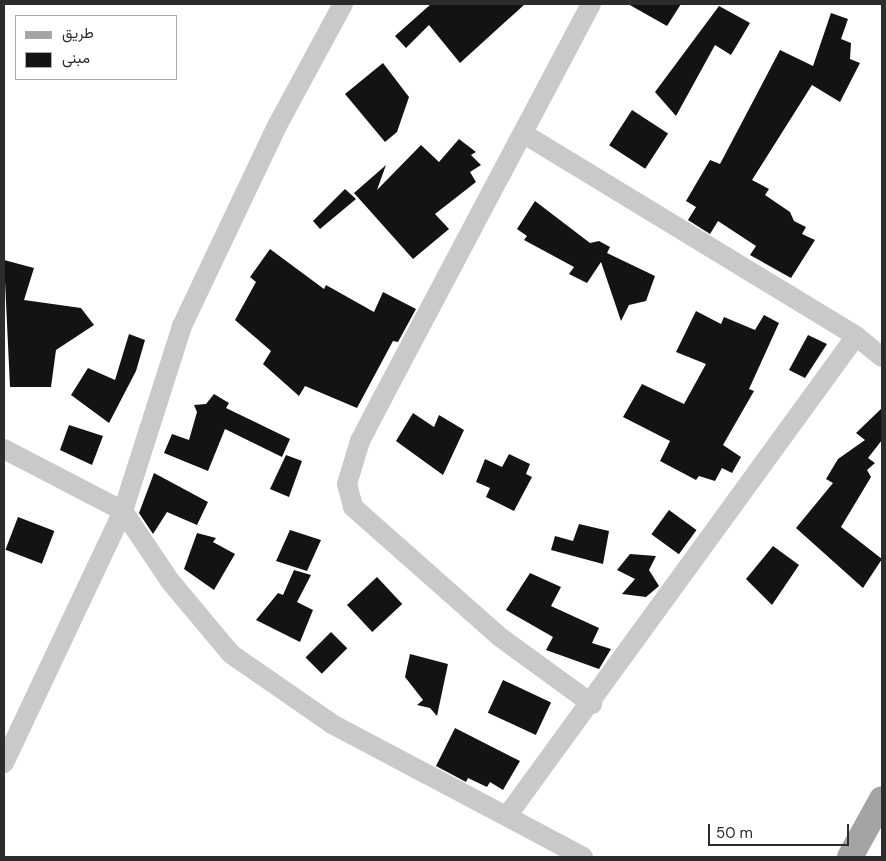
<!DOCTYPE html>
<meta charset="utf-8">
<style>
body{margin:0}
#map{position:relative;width:886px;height:861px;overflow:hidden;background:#fff;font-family:"DM Sans",Vazirmatn,sans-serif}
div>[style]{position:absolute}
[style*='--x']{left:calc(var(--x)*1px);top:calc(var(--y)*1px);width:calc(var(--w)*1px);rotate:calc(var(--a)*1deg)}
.building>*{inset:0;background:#131313;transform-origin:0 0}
.minor>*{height:20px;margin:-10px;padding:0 10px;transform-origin:10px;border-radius:10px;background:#c9c9c9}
.major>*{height:26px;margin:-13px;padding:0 13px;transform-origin:13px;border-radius:13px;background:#a4a4a4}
span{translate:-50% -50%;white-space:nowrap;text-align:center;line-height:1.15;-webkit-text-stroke:5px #fff;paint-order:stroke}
.frame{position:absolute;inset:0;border:5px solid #2c2c2c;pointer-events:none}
.legend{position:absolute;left:15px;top:15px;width:162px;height:65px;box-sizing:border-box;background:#fff;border:1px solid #ababab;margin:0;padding:6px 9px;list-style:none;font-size:15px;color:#2c2c2c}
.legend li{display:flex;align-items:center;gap:10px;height:25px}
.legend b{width:25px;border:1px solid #ababab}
.scale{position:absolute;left:708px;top:824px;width:141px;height:22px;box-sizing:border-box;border:2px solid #2c2c2c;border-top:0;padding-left:6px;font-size:15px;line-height:18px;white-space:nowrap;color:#2c2c2c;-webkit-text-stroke:4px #fff;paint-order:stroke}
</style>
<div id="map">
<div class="building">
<i style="clip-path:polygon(431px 4px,525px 4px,460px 63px,429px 25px,406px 48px,395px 36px)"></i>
<i style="clip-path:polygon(628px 4px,681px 4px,667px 26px)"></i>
<i style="clip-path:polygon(719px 6px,750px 23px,731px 55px,715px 45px,676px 116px,655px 92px)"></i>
<i style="clip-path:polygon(831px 13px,848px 19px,841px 39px,851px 43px,850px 59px,860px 63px,840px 102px,812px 85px,752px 180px,769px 189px,765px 195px,790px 212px,794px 221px,806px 227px,802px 234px,815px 240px,791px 278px,750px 255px,756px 246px,718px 221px,710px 234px,688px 220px,696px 207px,686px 201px,710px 160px,720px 164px,780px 50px,813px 66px)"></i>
<i style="clip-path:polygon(383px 63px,409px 97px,397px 132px,385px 142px,345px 94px)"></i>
<i style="left:632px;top:110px;width:43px;height:42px;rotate:33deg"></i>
<i style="clip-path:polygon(459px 139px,476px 152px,471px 155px,481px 165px,470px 172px,476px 182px,435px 214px,449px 229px,413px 259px,354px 193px,386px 165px,377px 190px,421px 145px,439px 162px)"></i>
<i style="clip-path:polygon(345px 189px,356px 199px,320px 229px,313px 221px)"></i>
<i style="clip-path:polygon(535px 201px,590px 243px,599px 241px,610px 247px,607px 253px,655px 276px,646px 301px,629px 305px,621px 321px,601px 262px,587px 283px,569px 274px,574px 267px,524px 240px,527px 236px,517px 229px)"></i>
<i style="clip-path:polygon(270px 249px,324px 289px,326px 285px,374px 312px,383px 292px,416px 309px,398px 342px,393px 341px,357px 408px,305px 386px,299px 396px,263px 364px,271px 351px,235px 320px,256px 282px,250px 277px)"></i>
<i style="clip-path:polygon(4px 260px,34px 268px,24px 300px,81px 308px,94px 325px,56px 350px,51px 387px,10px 387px)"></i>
<i style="clip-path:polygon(696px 311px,721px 324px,724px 317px,755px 330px,764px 315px,779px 323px,749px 389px,754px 391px,723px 445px,741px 457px,732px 473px,722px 468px,715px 481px,699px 476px,696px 480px,660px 461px,670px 441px,623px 417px,642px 384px,684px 404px,706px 364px,676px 352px)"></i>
<i style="clip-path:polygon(129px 334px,145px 340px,136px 371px,109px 423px,71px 395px,88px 368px,115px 380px)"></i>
<i style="clip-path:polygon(808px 335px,827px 344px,805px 378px,789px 370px)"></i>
<i style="clip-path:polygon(214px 394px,229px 403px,226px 408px,290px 439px,282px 457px,225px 429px,208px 471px,164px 453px,172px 434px,189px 440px,197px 412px,194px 405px,206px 404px)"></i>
<i style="clip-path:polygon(882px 408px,882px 440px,868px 458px,875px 463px,867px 470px,871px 477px,841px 527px,882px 559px,863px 588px,796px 528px,833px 483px,826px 479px,838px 459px,865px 440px,856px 433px)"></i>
<i style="clip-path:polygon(413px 413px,434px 427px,439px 415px,464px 430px,443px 475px,396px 441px)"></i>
<i style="clip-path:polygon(69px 425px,103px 436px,92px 465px,60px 450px)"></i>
<i style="clip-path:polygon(509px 454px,530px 464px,526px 474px,532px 477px,514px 511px,486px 497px,490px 488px,476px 482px,485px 459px,502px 467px)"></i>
<i style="clip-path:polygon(286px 455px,302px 461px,289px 497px,270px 489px)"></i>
<i style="clip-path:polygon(154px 473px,208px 502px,197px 525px,167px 512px,153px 534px,139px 513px)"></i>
<i style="left:669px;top:510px;width:34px;height:30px;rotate:36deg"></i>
<i style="left:18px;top:517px;width:39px;height:35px;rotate:21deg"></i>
<i style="clip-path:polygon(579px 524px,609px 531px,603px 564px,551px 550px,555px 536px,573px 541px)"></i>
<i style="clip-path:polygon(290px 530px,321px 540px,307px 571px,276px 561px)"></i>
<i style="clip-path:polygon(197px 533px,216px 538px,213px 542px,235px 554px,214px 590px,184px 569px)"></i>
<i style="clip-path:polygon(773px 546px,799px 565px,772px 605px,746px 579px)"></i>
<i style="clip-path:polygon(630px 554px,656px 556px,649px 570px,659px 586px,646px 597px,622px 594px,635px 579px,617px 570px)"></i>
<i style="clip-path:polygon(294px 570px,311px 575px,297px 602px,313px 610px,300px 642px,256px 620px,278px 593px,283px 595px)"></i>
<i style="clip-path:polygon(530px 573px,561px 587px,551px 606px,599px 628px,592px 643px,611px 649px,599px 669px,546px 650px,553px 637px,506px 610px)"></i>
<i style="left:377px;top:577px;width:37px;height:41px;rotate:47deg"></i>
<i style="left:331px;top:632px;width:23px;height:36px;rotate:45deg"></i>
<i style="clip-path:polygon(410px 654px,448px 664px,437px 716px,430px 708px,417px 705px,423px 700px,405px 677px)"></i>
<i style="left:503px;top:680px;width:53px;height:36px;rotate:25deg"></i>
<i style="clip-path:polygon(455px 728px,520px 761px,503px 790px,490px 782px,487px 787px,468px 778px,466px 782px,436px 766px)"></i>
</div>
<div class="minor">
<i style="--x:591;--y:4;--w:442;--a:117.9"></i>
<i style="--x:384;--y:395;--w:52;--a:117.6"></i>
<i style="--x:360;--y:441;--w:45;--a:106.8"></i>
<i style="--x:347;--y:484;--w:24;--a:75"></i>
<i style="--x:353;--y:507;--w:196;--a:41.5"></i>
<i style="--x:500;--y:637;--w:114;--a:36.1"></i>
<i style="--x:524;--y:134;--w:389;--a:31.3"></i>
<i style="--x:856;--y:336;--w:33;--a:39"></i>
<i style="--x:4;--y:449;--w:134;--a:27.5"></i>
<i style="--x:123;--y:511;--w:194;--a:-72.3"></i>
<i style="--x:182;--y:326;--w:221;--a:-64.6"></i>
<i style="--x:277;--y:126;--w:139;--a:-61.6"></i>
<i style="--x:4;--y:763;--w:279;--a:-64.7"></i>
<i style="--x:123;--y:511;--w:84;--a:56.1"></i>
<i style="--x:170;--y:581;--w:95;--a:50.1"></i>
<i style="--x:231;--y:654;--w:123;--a:34.7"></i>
<i style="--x:332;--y:724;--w:284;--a:27.9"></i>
<i style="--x:507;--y:816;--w:593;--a:-53.98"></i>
</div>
<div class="major">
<i style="--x:850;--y:857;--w:66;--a:-61.1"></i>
</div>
<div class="frame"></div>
<ul class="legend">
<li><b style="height:6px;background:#a4a4a4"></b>طريق</li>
<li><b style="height:14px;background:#131313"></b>مبنى</li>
</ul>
<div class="scale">50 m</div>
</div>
